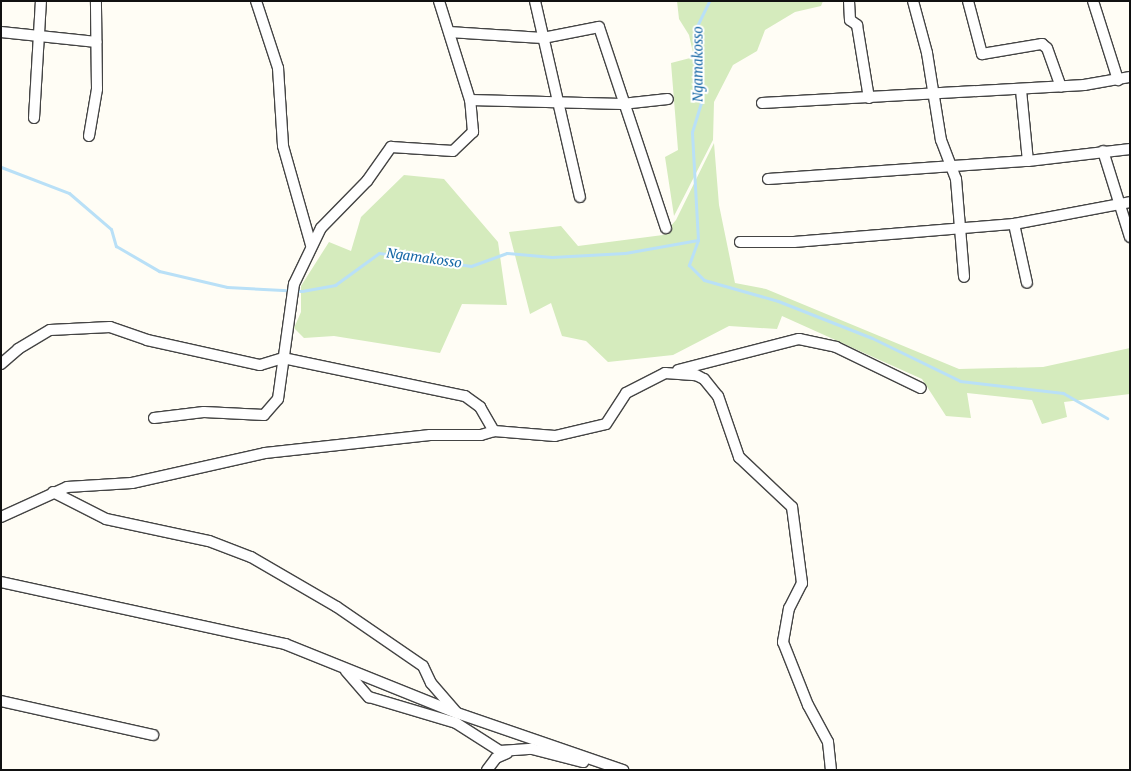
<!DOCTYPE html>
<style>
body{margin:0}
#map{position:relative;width:1131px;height:771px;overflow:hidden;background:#fffdf5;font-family:Merriweather,serif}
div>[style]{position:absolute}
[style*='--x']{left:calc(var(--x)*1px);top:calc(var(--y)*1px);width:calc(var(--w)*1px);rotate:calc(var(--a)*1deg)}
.green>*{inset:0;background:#d5ebbd}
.stream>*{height:3px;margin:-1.5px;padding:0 1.5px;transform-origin:1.5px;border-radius:1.5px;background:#b9e0f7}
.roads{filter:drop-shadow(1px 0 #444) drop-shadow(-1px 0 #444) drop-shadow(0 1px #444) drop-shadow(0 -1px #444)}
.minor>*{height:10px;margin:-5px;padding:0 5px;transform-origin:5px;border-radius:5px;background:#fff}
span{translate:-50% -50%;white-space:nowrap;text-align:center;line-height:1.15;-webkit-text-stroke:4px #fff;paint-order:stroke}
.water-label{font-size:13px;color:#1768a6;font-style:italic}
.frame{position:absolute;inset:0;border:2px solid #111;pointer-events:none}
</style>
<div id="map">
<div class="green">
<i style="clip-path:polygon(677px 1px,823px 1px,821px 6px,795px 12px,765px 30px,757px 51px,733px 65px,714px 102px,713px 140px,674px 216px,665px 157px,678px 150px,671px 63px,694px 57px,689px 35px,679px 19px)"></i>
<i style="clip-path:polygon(714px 143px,719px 205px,735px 283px,766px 289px,959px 369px,1043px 367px,1130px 348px,1130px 394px,1064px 402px,1067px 417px,1042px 424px,1032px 400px,967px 393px,971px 418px,946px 416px,922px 379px,782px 316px,777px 329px,729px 326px,673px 355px,608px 362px,586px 341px,562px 336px,551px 303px,530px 314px,509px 232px,561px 226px,578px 246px,663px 235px,676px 220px)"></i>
<i style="clip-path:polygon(404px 175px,444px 179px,498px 242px,507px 305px,462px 304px,440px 353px,334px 336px,304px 338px,294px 328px,301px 312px,301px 286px,329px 242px,351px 251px,361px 217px)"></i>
</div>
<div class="stream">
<i style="--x:1;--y:167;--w:73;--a:20.9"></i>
<i style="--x:69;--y:193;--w:55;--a:40.6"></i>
<i style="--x:111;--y:229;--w:18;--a:74"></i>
<i style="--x:116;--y:246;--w:50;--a:30.2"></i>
<i style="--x:159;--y:271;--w:70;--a:13.2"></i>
<i style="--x:227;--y:287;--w:75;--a:3.1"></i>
<i style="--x:302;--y:291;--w:34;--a:-10"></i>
<i style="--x:335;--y:285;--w:54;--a:-36"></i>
<i style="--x:379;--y:253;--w:93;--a:8"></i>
<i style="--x:471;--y:266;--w:38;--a:-20"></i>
<i style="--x:507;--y:253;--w:45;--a:5.1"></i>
<i style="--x:552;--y:257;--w:73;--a:-3.1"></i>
<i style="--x:625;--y:253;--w:74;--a:-10.1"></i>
<i style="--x:698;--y:240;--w:108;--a:-93.2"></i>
<i style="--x:692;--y:132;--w:30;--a:-73"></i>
<i style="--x:701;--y:103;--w:77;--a:-93"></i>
<i style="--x:697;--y:26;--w:28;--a:-64"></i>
<i style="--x:698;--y:240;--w:27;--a:110"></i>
<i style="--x:689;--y:265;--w:21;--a:45"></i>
<i style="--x:704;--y:280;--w:77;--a:15.8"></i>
<i style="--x:778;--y:301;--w:101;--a:21.5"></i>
<i style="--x:872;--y:338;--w:98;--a:26"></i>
<i style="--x:960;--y:381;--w:104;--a:6.6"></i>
<i style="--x:1063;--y:393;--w:51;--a:29.6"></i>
</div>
<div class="roads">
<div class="minor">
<i style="--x:256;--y:1;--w:71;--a:71.8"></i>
<i style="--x:278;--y:68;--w:78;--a:86.3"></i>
<i style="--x:283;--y:146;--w:103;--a:74.2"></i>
<i style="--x:535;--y:1;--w:201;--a:77.1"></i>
<i style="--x:849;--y:1;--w:19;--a:87"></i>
<i style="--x:850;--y:20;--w:9;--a:36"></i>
<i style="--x:857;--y:25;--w:74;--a:80.7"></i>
<i style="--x:913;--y:1;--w:54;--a:74.9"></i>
<i style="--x:927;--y:53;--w:88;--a:80.9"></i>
<i style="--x:941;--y:140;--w:42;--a:69"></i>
<i style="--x:956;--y:179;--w:98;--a:85.3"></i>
<i style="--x:968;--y:1;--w:55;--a:75.2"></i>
<i style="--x:982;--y:54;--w:61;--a:-9.5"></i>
<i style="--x:1042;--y:44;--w:6;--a:39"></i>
<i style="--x:1047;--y:48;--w:41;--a:70.3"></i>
<i style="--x:1093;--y:1;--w:83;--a:72.4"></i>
<i style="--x:1;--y:32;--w:96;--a:6"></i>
<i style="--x:449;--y:32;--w:94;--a:3.7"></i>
<i style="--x:543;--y:38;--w:57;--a:-11.1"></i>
<i style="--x:599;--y:27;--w:212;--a:71.6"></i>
<i style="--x:1021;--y:90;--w:71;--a:84.4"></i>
<i style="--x:470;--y:100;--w:152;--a:1.5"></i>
<i style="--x:622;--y:104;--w:46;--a:-6.2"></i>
<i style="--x:762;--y:103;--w:323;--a:-3.2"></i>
<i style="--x:1084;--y:85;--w:47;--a:-9.9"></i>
<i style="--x:34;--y:118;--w:117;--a:-86.6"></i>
<i style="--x:89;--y:136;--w:48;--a:-80.3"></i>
<i style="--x:97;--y:89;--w:88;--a:-90.7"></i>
<i style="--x:1103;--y:151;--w:90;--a:72.6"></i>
<i style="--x:768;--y:179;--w:261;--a:-4"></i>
<i style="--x:1028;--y:161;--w:103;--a:-6.7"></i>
<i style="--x:1014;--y:224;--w:60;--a:77.6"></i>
<i style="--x:740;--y:242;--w:54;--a:0"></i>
<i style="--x:794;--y:242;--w:221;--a:-4.7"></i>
<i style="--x:1014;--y:224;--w:118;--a:-10.7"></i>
<i style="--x:1;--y:364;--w:23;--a:-41"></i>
<i style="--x:18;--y:349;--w:37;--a:-31"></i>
<i style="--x:50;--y:330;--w:60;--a:-2.9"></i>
<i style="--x:110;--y:327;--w:39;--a:19"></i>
<i style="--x:147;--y:340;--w:116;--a:12.5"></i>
<i style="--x:260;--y:365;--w:24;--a:-17"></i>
<i style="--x:283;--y:358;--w:186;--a:11.8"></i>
<i style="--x:465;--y:396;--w:19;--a:36"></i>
<i style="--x:480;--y:407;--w:28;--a:60"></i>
<i style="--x:678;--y:370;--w:125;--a:-14.4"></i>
<i style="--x:799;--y:339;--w:38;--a:12"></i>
<i style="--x:836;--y:347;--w:94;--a:25.8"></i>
<i style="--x:154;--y:418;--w:50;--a:-6.8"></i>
<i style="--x:204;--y:412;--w:60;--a:2.9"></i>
<i style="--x:264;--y:415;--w:21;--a:-49"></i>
<i style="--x:278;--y:399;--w:116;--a:-82.1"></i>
<i style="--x:294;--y:284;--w:62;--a:-64.3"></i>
<i style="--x:321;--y:228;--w:66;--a:-45.6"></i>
<i style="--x:367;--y:181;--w:42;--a:-54.8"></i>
<i style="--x:391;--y:147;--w:62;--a:3.7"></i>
<i style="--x:453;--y:151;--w:28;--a:-44"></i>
<i style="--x:473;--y:132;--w:32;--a:-95"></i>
<i style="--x:470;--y:100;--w:104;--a:-107.4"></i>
<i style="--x:53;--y:492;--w:59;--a:27"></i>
<i style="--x:106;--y:519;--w:105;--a:12.1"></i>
<i style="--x:209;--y:541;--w:45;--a:20.9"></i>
<i style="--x:251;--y:557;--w:99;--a:30.2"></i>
<i style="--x:337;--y:607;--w:104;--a:34.5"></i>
<i style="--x:423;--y:666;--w:19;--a:65"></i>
<i style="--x:431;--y:683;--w:38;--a:49"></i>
<i style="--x:1;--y:517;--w:72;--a:-24.4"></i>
<i style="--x:67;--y:487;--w:65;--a:-3.5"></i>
<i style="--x:132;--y:483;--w:136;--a:-12.7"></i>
<i style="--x:265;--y:453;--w:166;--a:-6.2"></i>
<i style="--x:430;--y:435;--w:51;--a:0"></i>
<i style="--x:481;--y:435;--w:14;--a:-17"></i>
<i style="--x:494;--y:431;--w:61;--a:4.7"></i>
<i style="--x:555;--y:436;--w:52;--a:-13.2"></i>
<i style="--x:606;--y:424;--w:37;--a:-57"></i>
<i style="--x:626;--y:393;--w:44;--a:-27.1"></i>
<i style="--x:665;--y:373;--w:31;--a:4"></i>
<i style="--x:696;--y:375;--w:9;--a:27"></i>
<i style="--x:704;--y:379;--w:22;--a:51"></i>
<i style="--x:718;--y:396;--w:65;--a:71"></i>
<i style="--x:739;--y:457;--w:73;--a:43.3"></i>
<i style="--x:792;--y:507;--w:77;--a:82.5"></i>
<i style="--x:802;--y:583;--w:28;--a:117"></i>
<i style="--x:789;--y:608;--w:35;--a:100"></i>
<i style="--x:783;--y:642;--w:68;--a:68.4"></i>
<i style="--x:808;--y:705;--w:42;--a:61.6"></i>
<i style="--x:828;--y:742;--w:28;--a:84"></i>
<i style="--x:1;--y:582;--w:291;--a:12.3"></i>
<i style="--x:285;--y:644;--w:185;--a:21.9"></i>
<i style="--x:457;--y:713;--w:176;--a:19"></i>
<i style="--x:346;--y:671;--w:35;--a:49"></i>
<i style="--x:369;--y:697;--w:91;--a:16.6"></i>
<i style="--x:456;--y:723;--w:52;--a:32.5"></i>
<i style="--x:500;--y:751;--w:32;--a:-4"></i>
<i style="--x:532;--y:749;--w:53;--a:14.3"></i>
<i style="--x:1;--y:701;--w:156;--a:12.6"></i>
<i style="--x:487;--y:770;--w:15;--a:-53"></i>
<i style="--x:496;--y:758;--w:12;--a:-24"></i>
</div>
</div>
<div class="water-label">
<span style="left:699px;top:64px;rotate:-90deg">Ngamakosso</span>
<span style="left:424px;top:259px;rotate:8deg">Ngamakosso</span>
</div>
<div class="frame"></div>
</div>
